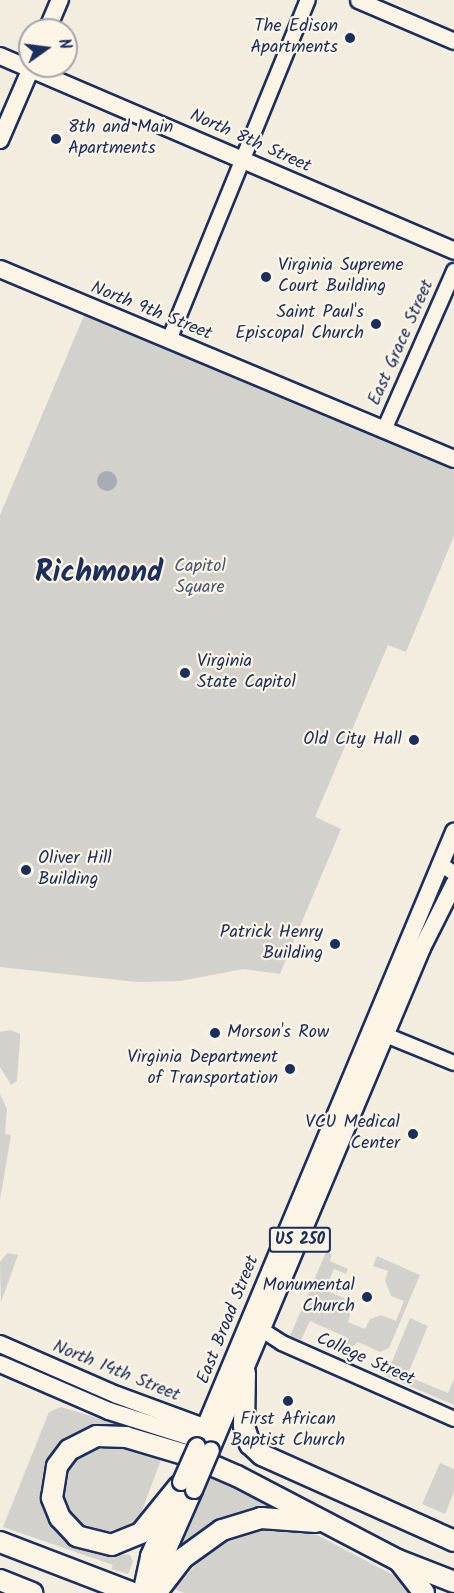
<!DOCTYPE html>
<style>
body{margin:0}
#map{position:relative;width:454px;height:1593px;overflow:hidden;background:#f3ede0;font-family:Kalam,sans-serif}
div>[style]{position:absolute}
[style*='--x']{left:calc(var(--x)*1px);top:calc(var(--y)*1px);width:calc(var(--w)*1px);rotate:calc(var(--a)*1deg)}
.green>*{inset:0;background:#d3d1cc}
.water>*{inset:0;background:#a9acb3}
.round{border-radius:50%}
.roads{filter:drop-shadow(2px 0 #1b2f5e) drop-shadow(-2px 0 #1b2f5e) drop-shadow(0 2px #1b2f5e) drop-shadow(0 -2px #1b2f5e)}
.tertiary>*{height:14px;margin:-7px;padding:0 7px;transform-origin:7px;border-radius:7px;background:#fcf5e5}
.secondary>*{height:15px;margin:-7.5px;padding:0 7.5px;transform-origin:7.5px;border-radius:7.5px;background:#fcf5e5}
.primary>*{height:16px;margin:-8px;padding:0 8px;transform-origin:8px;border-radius:8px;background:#fcf5e5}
.motorway>*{height:20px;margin:-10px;padding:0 10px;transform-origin:10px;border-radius:10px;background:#fcf5e5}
.bridges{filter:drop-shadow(2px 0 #1b2f5e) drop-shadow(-2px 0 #1b2f5e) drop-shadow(0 2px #1b2f5e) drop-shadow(0 -2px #1b2f5e)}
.primary-bridge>*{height:16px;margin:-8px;padding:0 8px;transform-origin:8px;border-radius:8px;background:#fcf5e5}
.dots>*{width:16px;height:16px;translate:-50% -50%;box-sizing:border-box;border:3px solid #fcf5e5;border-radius:50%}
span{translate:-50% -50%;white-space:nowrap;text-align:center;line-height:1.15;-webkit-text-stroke:4.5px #fcf5e5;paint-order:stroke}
.shield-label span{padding:2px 4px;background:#fcf5e5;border:2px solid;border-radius:4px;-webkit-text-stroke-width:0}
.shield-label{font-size:16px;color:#1b2f5e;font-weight:700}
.poi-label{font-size:18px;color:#1b2f5e}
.right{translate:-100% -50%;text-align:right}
.left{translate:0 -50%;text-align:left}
.street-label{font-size:18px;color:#1b2f5e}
.park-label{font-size:18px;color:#49587a}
.town-label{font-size:30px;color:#1b2f5e;font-weight:700}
.north{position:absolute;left:18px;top:18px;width:60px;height:60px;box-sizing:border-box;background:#fcf5e5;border:2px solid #a2a6af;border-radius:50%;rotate:76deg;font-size:16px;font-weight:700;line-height:24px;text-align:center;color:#1b2f5e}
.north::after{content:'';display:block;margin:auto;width:21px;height:27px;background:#1b2f5e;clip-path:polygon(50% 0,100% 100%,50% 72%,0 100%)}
</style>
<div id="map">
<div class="green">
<i style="clip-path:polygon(85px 313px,454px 469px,454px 536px,406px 652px,388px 645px,315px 817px,341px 829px,280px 974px,244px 969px,180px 981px,137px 982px,0 967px,0 515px)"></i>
<i style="clip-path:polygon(10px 1030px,20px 1034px,20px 1039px,17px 1081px,11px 1085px,0 1067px,0 1032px)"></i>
<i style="clip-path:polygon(0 1094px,7px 1109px,5px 1134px,11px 1135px,0 1200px)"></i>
<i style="clip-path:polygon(327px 1250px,332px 1255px,330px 1261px,348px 1269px,346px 1274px,334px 1269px,325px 1290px,344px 1298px,350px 1315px,348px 1322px,365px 1329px,370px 1319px,381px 1315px,396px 1321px,404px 1301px,391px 1296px,385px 1280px,388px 1271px,373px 1266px,377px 1256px,420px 1275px,389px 1348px,380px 1352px,358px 1342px,349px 1349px,344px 1346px,348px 1338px,310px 1321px,301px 1340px,290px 1336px)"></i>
<i style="clip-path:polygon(7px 1253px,18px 1255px,1px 1302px,0 1262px)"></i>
<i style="clip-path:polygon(410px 1318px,428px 1326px,407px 1376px,448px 1393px,454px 1379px,454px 1405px,386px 1376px)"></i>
<i style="clip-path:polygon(61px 1407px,134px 1429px,107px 1426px,76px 1434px,52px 1458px,43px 1487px,48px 1519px,60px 1534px,94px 1552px,130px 1555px,133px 1562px,128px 1574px,111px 1569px,113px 1565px,3px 1527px,49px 1412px)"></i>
<i style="clip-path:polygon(104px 1445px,163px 1454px,140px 1516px,130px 1525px,103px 1533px,80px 1524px,66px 1505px,64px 1495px,66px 1472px,71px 1462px,80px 1454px)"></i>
<i style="clip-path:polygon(440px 1463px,454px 1469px,454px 1492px,445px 1514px,422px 1504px)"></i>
<i style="clip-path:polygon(212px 1475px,283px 1509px,216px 1523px,181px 1547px)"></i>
<i style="clip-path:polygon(284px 1525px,317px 1535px,401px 1579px,413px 1593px,184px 1593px,174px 1589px,211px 1548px,230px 1536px)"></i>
</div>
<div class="water">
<i class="round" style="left:97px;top:471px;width:20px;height:20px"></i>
</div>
<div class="roads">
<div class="tertiary">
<i style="--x:169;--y:340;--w:367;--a:-67.8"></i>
<i style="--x:384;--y:430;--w:174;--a:-66.2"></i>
<i style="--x:440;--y:864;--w:17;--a:33"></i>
<i style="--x:378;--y:1032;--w:82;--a:22.2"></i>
<i style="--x:256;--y:1326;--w:31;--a:33"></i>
<i style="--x:282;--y:1343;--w:188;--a:23.8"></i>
</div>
<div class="secondary">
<i style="--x:358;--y:0;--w:104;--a:23.1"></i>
</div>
<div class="primary">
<i style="--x:47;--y:30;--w:33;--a:-67"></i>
<i style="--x:0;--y:56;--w:494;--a:23.2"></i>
<i style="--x:0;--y:140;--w:81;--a:-66.6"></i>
<i style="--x:0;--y:269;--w:492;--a:22.7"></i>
<i style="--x:0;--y:1344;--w:128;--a:23.6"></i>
<i style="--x:117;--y:1395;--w:104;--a:20.2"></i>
<i style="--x:0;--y:1364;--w:119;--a:23.3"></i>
<i style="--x:109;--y:1411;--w:106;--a:17.6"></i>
<i style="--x:197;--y:1446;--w:666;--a:-67.29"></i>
<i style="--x:211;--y:1450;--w:545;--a:-67.2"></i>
<i style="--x:422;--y:948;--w:72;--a:-63.4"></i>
<i style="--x:143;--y:1585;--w:30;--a:-78"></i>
<i style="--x:149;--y:1556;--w:62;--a:-66.3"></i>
<i style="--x:141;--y:1593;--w:37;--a:-55"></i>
<i style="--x:162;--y:1563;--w:80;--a:-66.3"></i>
</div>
<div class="motorway">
<i style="--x:245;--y:1373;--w:53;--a:91.1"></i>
<i style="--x:244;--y:1426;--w:19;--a:72"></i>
<i style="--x:250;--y:1444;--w:16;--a:43"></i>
<i style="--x:262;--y:1455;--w:210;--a:24.1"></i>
<i style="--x:179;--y:1486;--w:60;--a:129"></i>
<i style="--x:141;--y:1533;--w:31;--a:158"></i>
<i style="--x:112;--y:1545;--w:36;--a:-166"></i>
<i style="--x:77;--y:1536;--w:25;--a:-133"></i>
<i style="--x:60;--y:1518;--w:22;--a:-112"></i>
<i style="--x:52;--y:1498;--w:32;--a:-81"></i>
<i style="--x:57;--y:1466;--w:20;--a:-53"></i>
<i style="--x:69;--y:1450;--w:31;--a:-27"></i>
<i style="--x:97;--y:1436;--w:29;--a:2"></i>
<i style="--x:126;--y:1437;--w:70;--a:16.6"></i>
<i style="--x:193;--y:1457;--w:48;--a:23.4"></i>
<i style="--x:237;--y:1476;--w:182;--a:27.6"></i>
<i style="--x:398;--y:1560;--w:60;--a:21.4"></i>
<i style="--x:0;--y:1542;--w:142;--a:21"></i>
<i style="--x:400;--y:1562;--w:39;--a:52"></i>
<i style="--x:0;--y:1580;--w:35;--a:22"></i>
<i style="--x:156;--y:1593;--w:44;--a:-52.4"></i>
<i style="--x:183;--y:1558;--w:48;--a:-35.7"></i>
<i style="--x:222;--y:1530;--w:41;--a:-17.1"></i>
<i style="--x:261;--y:1518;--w:55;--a:4.2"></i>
</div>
</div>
<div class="bridges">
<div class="primary-bridge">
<i style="--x:181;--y:1482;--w:39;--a:-66"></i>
<i style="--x:194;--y:1490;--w:43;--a:-67"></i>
</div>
</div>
<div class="dots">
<i style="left:350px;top:38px;background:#1b2f5e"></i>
<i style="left:56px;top:139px;background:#1b2f5e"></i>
<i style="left:266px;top:277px;background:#1b2f5e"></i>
<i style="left:376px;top:324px;background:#1b2f5e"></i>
<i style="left:185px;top:673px;background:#1b2f5e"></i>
<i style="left:414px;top:740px;background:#1b2f5e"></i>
<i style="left:26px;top:870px;background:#1b2f5e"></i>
<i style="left:335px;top:944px;background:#1b2f5e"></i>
<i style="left:215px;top:1033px;background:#1b2f5e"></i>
<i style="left:290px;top:1069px;background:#1b2f5e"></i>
<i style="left:413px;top:1134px;background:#1b2f5e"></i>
<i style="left:367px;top:1297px;background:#1b2f5e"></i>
<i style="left:288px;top:1401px;background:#1b2f5e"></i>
</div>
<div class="shield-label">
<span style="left:300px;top:1240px">US 250</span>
</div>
<div class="poi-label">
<span class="right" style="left:338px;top:38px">The Edison<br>Apartments</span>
<span class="left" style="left:68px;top:139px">8th and Main<br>Apartments</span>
<span class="left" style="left:278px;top:277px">Virginia Supreme<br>Court Building</span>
<span class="right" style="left:364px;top:324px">Saint Paul's<br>Episcopal Church</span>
<span class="left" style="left:197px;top:673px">Virginia<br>State Capitol</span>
<span class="right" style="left:402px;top:740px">Old City Hall</span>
<span class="left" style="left:38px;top:870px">Oliver Hill<br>Building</span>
<span class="right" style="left:323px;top:944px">Patrick Henry<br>Building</span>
<span class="left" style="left:227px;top:1033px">Morson's Row</span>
<span class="right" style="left:278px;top:1069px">Virginia Department<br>of Transportation</span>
<span class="right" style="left:400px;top:1134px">VCU Medical<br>Center</span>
<span class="right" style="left:355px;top:1297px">Monumental<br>Church</span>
<span style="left:288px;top:1431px">First African<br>Baptist Church</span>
</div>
<div class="street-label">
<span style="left:250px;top:142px;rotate:24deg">North 8th Street</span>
<span style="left:151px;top:312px;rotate:22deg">North 9th Street</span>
<span style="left:402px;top:343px;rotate:-66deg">East Grace Street</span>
<span style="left:229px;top:1320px;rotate:-68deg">East Broad Street</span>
<span style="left:365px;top:1360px;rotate:24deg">College Street</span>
<span style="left:116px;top:1372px;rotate:22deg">North 14th Street</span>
</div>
<div class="park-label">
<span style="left:200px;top:578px">Capitol<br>Square</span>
</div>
<div class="town-label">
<span style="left:99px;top:573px">Richmond</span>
</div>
<div class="north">N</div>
</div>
